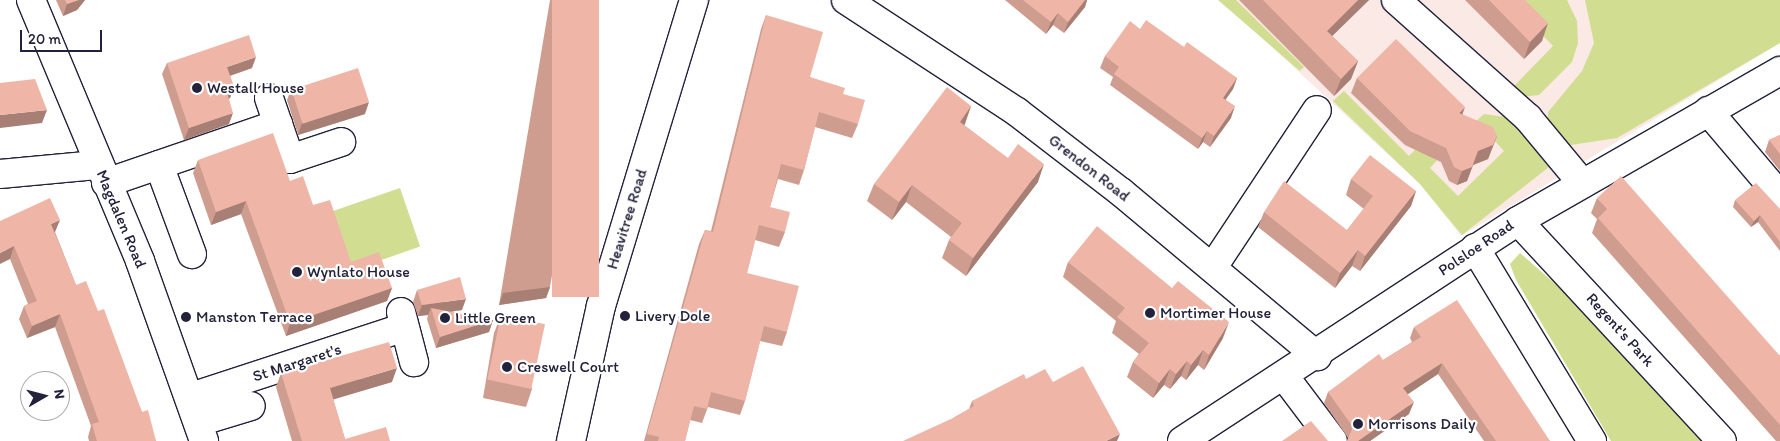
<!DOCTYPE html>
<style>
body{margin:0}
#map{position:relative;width:1780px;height:441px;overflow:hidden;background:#fff;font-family:Itim,sans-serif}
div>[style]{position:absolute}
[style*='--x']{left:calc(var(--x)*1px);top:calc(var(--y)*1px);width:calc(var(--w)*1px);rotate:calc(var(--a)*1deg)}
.built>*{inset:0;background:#fae9e5}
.green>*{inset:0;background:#d1de92;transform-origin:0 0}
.roads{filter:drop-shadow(1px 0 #22223b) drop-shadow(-1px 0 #22223b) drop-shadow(0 1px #22223b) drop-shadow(0 -1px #22223b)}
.minor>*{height:28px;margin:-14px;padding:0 14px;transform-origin:14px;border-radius:14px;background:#fff}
.major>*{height:28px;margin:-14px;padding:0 14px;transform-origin:14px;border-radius:14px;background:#fff}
.wall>*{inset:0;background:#ce9d90}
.shaded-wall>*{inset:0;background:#a77f75}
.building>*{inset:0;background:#efb6a7;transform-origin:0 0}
.dots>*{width:14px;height:14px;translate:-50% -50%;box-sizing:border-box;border:2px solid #fff;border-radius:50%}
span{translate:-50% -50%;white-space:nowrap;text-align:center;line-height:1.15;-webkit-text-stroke:4.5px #fff;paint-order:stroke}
.poi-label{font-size:16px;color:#22223b}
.left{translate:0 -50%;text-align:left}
.street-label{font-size:16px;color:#22223b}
.north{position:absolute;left:20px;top:371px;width:50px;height:50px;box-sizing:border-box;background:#fff;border:1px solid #a7a7b1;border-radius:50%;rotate:82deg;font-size:14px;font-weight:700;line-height:20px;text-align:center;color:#22223b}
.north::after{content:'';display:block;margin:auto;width:18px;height:22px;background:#22223b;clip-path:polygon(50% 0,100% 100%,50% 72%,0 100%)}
.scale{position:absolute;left:20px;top:30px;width:82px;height:22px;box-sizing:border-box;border:2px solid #22223b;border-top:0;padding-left:6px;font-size:15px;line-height:18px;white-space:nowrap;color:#22223b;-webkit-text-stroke:4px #fff;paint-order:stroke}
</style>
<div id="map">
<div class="built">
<i style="clip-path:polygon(1221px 0,1780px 0,1780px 43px,1461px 236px,1421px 185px)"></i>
</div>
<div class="green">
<i style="clip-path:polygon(1218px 0,1236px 0,1304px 67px,1300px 71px)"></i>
<i style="clip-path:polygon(1508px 0,1567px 0,1577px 21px,1578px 43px,1572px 62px,1539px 95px,1521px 97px,1511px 89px,1553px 46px)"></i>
<i style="clip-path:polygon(1585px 0,1780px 0,1780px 43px,1617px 138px,1571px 145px,1556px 135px,1548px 124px,1548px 112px,1582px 71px,1594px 43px)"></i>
<i style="clip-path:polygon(1344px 91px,1409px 156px,1426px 138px,1443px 154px,1430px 168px,1458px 196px,1504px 151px,1476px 121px,1484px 114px,1512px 118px,1550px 160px,1549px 167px,1462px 235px,1419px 183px,1333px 101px)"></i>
<i style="left:400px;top:188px;width:62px;height:74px;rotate:71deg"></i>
<i style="clip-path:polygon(1520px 253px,1592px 316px,1709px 441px,1611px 441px,1516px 280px,1510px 264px)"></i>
</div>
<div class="roads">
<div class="minor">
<i style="--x:31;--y:0;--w:283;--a:67.3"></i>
<i style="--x:140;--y:261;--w:191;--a:70.4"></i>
<i style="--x:846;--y:0;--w:204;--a:33.2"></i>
<i style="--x:1017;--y:112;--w:131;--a:37.6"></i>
<i style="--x:1121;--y:192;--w:256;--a:39.9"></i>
<i style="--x:1396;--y:0;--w:177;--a:41.8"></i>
<i style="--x:1528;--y:118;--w:85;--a:50.3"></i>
<i style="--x:269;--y:98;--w:28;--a:71"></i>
<i style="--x:1708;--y:111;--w:111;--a:49.7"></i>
<i style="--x:159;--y:165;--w:95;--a:69.7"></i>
<i style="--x:0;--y:174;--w:97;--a:-5.3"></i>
<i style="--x:106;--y:183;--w:182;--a:-18.9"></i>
<i style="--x:278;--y:124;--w:37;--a:71"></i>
<i style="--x:290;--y:159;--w:54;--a:-18.4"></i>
<i style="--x:1518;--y:221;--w:300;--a:47.2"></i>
<i style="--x:1475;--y:248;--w:226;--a:58.8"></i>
<i style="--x:1213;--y:267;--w:188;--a:-56.5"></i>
<i style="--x:401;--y:312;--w:52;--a:75.4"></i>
<i style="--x:1284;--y:376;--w:81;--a:53"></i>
<i style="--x:191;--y:397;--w:222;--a:-18.1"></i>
<i style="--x:198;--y:422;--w:55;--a:-16.8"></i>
<i style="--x:1182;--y:441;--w:402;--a:-33.2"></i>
<i style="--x:1518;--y:221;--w:302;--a:-29.8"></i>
</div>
<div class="major">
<i style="--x:571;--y:441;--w:138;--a:-77.5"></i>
<i style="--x:601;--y:306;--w:320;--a:-73.1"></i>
</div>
</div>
<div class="wall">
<i style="clip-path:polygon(56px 0,85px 0,77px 10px,63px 16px)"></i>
<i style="clip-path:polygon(550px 0,599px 0,550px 287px,546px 298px,499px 305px)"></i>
<i style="clip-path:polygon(1005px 0,1087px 0,1085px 7px,1064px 33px,1053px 25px,1046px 34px)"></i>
<i style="clip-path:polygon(1239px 0,1369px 0,1332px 36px,1358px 61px,1351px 79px,1334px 96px)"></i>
<i style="clip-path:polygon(1465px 0,1525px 0,1542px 41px,1524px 59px)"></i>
<i style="clip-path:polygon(766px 15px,810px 77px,843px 94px,858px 124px,852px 138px,815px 127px,804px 170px,799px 185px,778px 179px,770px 207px,785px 232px,779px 247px,755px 240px,747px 273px,787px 332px,782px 346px,760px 341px,745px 401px,740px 415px,708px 407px,702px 423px,690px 420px,685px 441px,644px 441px,699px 244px,705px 230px,711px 231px,761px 29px)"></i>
<i style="clip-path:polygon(1140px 29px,1184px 47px,1237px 78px,1233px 89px,1226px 99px,1231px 118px,1210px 147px,1203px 142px,1198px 149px,1110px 85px,1113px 77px,1100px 68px,1105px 56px)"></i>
<i style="clip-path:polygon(167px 63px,252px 68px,230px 76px,234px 87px,230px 98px,229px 99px,229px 124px,184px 140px,162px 74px)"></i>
<i style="clip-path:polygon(1357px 78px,1462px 114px,1497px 136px,1488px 159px,1473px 165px,1467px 181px,1457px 185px,1449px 181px,1441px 162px,1405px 145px,1351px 93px)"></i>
<i style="clip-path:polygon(291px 89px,365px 114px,298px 135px,287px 100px)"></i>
<i style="clip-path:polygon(971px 106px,964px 125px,1038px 182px,966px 276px,942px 258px,949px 240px,951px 237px,906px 202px,892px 220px,867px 201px,874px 184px)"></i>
<i style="clip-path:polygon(1780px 135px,1780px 171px,1765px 152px,1769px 140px)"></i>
<i style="clip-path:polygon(198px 160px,290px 181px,313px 205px,351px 262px,392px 288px,387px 301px,286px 336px,241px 214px,211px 225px,193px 173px)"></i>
<i style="clip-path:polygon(1351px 179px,1416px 191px,1411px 206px,1360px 271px,1352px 266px,1335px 288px,1258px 227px,1264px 212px,1347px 230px,1364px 209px,1346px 195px)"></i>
<i style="clip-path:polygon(1597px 198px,1780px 356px,1780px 441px,1776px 441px,1592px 233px,1597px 219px,1591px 213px)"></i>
<i style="clip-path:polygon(1735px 200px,1780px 209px,1780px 251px,1758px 222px,1751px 227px,1733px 207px)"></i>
<i style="clip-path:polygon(0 221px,55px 232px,76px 285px,98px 311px,142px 412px,156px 441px,89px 441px,88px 437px,91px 426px,55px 327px,27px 338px,19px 319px,24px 306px,28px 304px,10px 259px)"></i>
<i style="clip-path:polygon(1068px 262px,1223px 338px,1204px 370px,1198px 365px,1186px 380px,1181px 376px,1170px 389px,1164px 385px,1153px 398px,1127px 377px,1133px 362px,1139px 354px,1112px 333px,1116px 321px,1063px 277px)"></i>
<i style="clip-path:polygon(417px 290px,462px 310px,451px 312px,493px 320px,489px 332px,436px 348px,427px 319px,428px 315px,418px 316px,413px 302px)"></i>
<i style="clip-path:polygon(501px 315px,532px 389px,526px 407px,483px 398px,494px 333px)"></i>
<i style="clip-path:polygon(1414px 327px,1550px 441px,1484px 441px,1438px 374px,1408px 394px,1409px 414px,1370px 441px,1347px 441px,1348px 438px,1324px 403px,1328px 392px,1383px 360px,1412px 342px,1410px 338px)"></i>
<i style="clip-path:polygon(281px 373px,392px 382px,333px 399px,345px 439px,390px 441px,292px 441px,276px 387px)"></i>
<i style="clip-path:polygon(1026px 379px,1053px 382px,953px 418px,969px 409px,972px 401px)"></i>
</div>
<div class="shaded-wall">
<i style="clip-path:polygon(79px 0,85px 0,77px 10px,63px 16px,67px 4px)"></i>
<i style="clip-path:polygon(1085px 0,1087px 0,1085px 7px,1064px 33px,1068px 22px)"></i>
<i style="clip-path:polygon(1358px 0,1369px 0,1320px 48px,1327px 31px)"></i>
<i style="clip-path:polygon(1058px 13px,1053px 25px,1046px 34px,1051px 22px)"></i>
<i style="clip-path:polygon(1548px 23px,1542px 41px,1524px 59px,1530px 42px)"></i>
<i style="clip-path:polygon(256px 57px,252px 68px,223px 78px,227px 67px)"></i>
<i style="clip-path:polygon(1358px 61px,1351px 79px,1334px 96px,1341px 79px)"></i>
<i style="clip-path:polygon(1237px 78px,1233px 89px,1219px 109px,1223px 98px)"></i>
<i style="clip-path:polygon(234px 87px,230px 98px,221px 101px,226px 89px)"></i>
<i style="clip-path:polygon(369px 102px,365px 114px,298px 135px,302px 123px)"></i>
<i style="clip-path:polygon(971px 106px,965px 124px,953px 140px,960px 122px)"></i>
<i style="clip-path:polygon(1235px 106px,1231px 118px,1210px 147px,1214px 136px)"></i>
<i style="clip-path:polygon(1465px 107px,1460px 121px,1459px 113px)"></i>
<i style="clip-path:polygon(47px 110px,42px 123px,0 128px,0 115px)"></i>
<i style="clip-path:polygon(233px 113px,229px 124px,184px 140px,189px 128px)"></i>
<i style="clip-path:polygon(1207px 131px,1203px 142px,1198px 149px,1202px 138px)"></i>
<i style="clip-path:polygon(1497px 136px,1488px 159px,1473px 165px,1467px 181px,1457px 185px,1462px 171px,1478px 151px)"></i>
<i style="clip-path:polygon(1044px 164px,1038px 182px,966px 276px,973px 258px)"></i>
<i style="clip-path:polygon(912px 185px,906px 202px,892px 220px,899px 202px)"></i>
<i style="clip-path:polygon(1416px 191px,1411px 206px,1360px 271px,1365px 256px)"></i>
<i style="clip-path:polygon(246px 201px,241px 214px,211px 225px,216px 212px)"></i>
<i style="clip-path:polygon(1760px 215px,1758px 222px,1751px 227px,1754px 221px)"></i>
<i style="clip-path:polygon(60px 220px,55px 232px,47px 236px,51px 224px)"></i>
<i style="clip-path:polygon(14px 246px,10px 259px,0 264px,0 253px)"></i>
<i style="clip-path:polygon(1358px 250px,1352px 266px,1335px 288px,1340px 273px)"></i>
<i style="clip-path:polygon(550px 287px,546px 298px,499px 305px,503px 293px)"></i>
<i style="clip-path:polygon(392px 288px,387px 301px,286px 336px,290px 323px)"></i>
<i style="clip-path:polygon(466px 299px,462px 310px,433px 314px,431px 308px,428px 315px,418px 316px,422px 305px)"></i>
<i style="clip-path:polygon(60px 314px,55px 327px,27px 338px,32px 326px)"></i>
<i style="clip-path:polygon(493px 320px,489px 332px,436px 348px,440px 337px)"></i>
<i style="clip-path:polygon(1229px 322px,1223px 338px,1204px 370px,1209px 355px)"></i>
<i style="clip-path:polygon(1203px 350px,1198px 365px,1186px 380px,1191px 365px)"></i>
<i style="clip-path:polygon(1187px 361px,1181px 376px,1170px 389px,1176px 374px)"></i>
<i style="clip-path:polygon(1442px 363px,1438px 374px,1399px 400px,1403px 388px)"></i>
<i style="clip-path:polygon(397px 368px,392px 382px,325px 402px,330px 388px)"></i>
<i style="clip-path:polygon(1170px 369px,1164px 385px,1153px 398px,1159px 383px)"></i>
<i style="clip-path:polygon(1414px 402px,1409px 414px,1370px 441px,1358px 441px)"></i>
<i style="clip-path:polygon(1120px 434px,1117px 441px,1106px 441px)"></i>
</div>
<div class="building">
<i style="clip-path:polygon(65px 0,79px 0,67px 4px)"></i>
<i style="left:552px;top:0;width:47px;height:297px"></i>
<i style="clip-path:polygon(1023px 0,1085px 0,1068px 22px,1058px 13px,1051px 22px)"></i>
<i style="clip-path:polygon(1263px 0,1358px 0,1327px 31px,1358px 61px,1341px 79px)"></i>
<i style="clip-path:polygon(1489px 0,1525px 0,1548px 23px,1530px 42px)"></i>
<i style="clip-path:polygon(766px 15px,823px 32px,810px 77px,845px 88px,843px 94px,865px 100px,858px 124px,819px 112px,804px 170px,781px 164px,770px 207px,790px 212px,785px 232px,759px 225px,747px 273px,799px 286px,787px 332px,764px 326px,745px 401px,711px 392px,707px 409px,694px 406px,685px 441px,658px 441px,659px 437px,647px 434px,705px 230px,713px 232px)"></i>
<i style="clip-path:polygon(1146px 20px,1184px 47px,1187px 42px,1237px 78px,1223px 98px,1235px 106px,1214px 136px,1207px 131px,1202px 138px,1114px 74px,1119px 67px,1105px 56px,1130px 21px,1140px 29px)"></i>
<i style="clip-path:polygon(249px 35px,256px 57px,227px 67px,234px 87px,226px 89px,233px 113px,189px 128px,167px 63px)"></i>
<i style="clip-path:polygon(1396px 39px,1465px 107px,1459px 113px,1493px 127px,1497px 136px,1493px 145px,1478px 151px,1472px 167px,1462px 171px,1454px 167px,1446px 148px,1410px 131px,1357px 78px)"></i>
<i style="left:358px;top:68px;width:36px;height:70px;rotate:72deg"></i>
<i style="clip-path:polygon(35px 79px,47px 110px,0 115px,0 83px)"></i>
<i style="clip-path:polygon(947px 87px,971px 106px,960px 122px,1008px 158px,1018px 144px,1044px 164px,973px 258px,949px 240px,962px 223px,912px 185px,899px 202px,874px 184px)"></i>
<i style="clip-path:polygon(273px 133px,290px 181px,303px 176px,313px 205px,330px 200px,351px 262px,379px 252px,392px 288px,290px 323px,246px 201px,216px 212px,198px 160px)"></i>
<i style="clip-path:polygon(1780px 135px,1780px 154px,1769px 140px)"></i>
<i style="clip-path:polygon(1370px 155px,1416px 191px,1365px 256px,1358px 250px,1340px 273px,1264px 212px,1284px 181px,1347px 230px,1373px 196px,1351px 179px)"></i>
<i style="clip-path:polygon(1621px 176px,1780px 356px,1780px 425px,1598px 218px,1607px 209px,1597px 198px)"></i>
<i style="clip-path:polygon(1756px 183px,1780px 209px,1780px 242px,1760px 215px,1754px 221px,1735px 200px)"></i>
<i style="clip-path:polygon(50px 198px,60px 220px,51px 224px,76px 285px,86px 281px,98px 311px,104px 309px,142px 412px,148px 410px,156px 441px,97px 441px,92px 424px,99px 422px,60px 314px,32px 326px,24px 306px,37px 301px,14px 246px,0 253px,0 221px)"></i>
<i style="clip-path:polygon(1097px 226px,1172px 288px,1178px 281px,1229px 322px,1209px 355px,1203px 350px,1191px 365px,1187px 361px,1176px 374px,1170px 369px,1159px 383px,1133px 362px,1149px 343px,1117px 317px,1125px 308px,1068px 262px)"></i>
<i style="clip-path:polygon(460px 277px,466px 299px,422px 305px,417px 290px)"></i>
<i style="clip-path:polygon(1457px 300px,1550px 441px,1496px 441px,1442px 363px,1403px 388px,1414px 402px,1358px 441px,1347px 441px,1353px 427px,1328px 392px,1379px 354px,1383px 360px,1421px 337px,1414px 327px)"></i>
<i style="clip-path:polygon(431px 308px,493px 320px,440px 337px)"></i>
<i style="left:501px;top:315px;width:45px;height:66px;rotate:12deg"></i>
<i style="clip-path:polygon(389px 342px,397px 368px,330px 388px,345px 439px,386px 427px,390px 441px,302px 441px,281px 373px)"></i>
<i style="clip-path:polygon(1083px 366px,1120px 434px,1106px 441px,903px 441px,953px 418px,974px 406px,972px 401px,1024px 374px,1026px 379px,1045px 369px,1053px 382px)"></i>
<i style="clip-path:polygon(1311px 421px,1328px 441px,1282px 441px)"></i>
</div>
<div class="dots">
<i style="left:197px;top:88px;background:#22223b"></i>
<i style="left:297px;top:272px;background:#22223b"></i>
<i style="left:1150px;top:313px;background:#22223b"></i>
<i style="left:625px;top:316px;background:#22223b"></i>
<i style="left:186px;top:317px;background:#22223b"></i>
<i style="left:445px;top:318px;background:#22223b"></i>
<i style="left:507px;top:367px;background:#22223b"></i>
<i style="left:1358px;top:424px;background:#22223b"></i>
</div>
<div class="poi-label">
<span class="left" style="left:207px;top:88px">Westall House</span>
<span class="left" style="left:307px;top:272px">Wynlato House</span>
<span class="left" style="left:1160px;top:313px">Mortimer House</span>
<span class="left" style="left:635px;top:316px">Livery Dole</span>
<span class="left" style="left:196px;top:317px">Manston Terrace</span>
<span class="left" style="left:455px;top:318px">Little Green</span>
<span class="left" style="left:517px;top:367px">Creswell Court</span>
<span class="left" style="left:1368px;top:424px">Morrisons Daily</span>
</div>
<div class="street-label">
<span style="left:1089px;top:168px;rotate:38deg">Grendon Road</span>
<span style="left:121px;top:219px;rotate:67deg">Magdalen Road</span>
<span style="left:627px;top:219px;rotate:-73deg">Heavitree Road</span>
<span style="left:1476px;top:248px;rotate:-34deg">Polsloe Road</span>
<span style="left:1620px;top:330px;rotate:48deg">Regent's Park</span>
<span style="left:297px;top:363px;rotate:-18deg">St Margaret's</span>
</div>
<div class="north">N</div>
<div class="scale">20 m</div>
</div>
